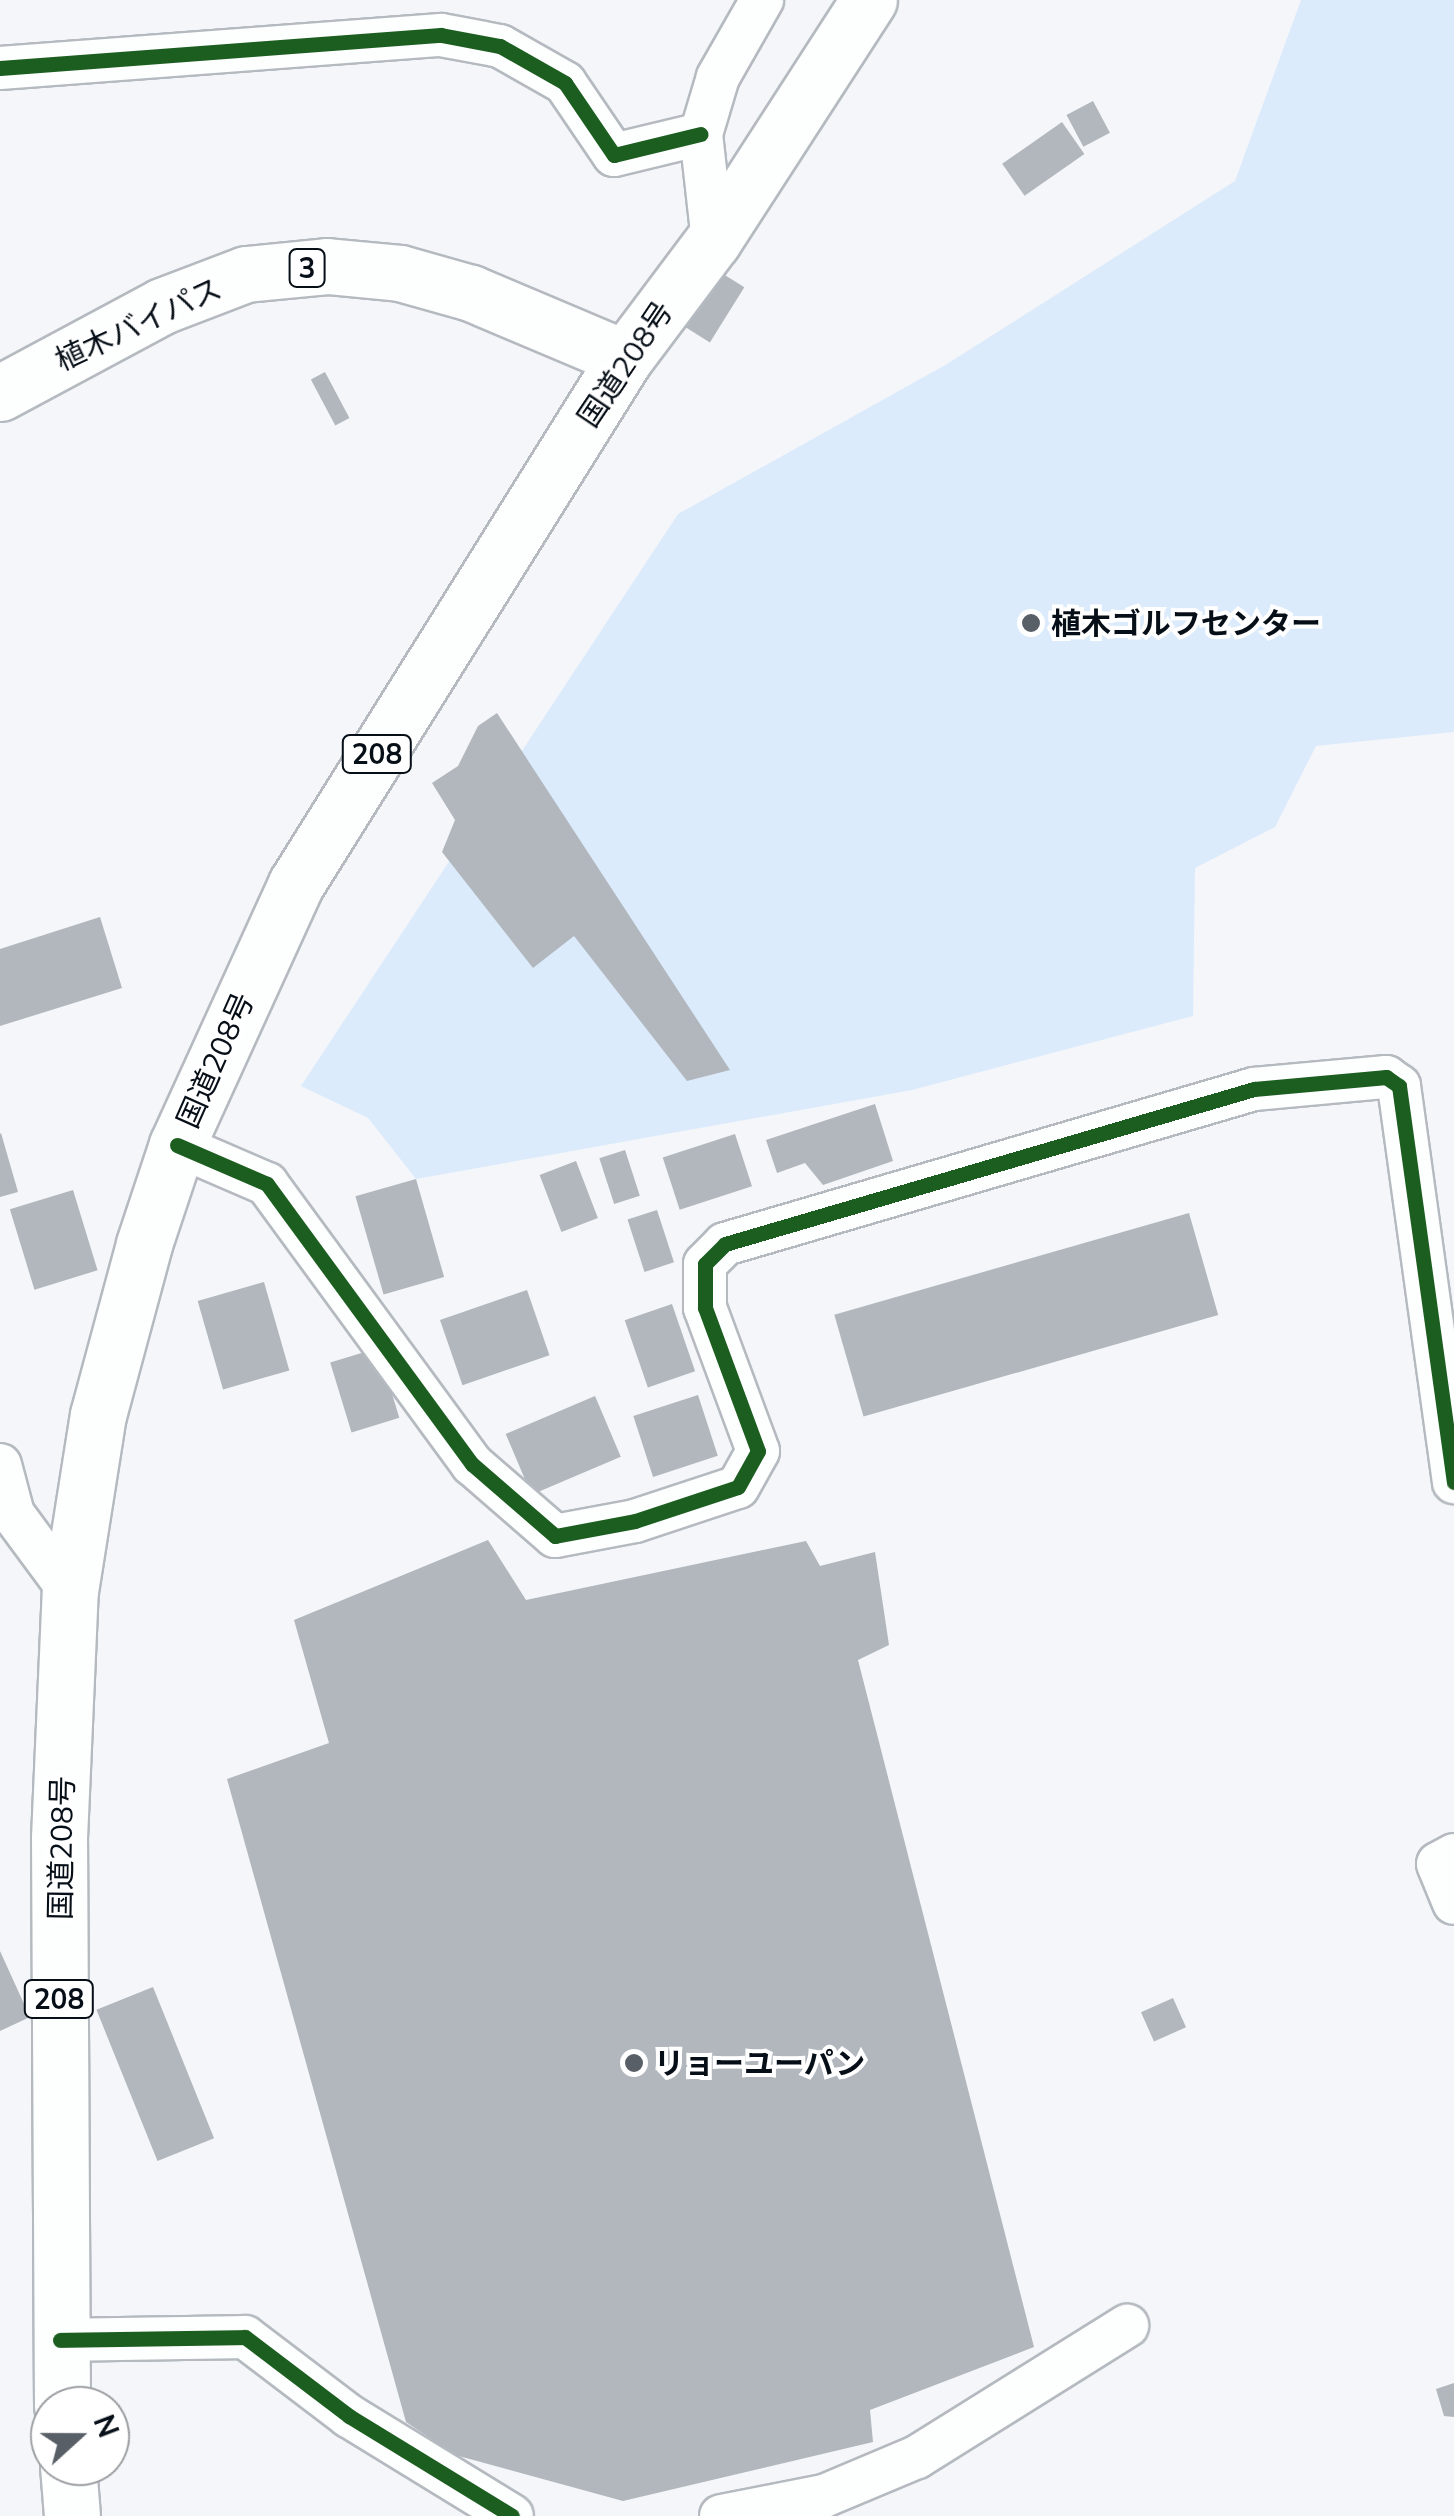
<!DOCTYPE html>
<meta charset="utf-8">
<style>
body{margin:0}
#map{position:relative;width:1454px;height:2516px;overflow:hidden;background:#f4f6f9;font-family:Mulish,"Noto Sans JP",sans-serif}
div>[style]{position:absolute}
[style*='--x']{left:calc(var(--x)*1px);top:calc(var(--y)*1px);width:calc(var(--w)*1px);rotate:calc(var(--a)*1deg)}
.green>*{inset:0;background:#dcebfc}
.building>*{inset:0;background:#b1b7bd;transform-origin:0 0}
.roads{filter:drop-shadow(2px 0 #b4bac0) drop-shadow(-2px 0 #b4bac0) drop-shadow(0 2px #b4bac0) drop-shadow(0 -2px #b4bac0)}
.minor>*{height:42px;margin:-21px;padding:0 21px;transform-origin:21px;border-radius:21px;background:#fdfefe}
.highway>*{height:55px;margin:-27.5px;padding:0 27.5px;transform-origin:27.5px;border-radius:27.5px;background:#fdfefe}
.cycleway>*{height:15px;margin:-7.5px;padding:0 7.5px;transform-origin:7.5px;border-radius:7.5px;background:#1b5e20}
.dots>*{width:28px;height:28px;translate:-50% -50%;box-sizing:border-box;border:5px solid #fff;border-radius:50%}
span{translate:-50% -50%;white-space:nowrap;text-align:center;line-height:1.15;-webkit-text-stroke:8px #fff;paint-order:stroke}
.shield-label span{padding:2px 8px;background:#fff;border:2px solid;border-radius:8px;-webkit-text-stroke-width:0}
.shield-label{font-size:28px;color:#060e17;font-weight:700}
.street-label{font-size:30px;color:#060e17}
.poi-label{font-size:30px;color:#060e17;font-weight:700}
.left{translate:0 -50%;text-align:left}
.north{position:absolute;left:30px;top:2386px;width:100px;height:100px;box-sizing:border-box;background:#fff;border:2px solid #9b9fa2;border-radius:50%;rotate:69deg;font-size:28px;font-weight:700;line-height:40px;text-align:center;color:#060e17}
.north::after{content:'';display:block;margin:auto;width:35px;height:45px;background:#595f66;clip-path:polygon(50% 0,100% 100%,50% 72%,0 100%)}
</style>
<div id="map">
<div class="green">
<i style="clip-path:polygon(1301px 0,1454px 0,1454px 732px,1316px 746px,1275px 827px,1195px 868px,1193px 1016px,912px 1090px,416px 1179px,368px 1118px,301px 1086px,678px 514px,947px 364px,1235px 181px)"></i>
</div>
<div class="building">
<i style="left:1093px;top:101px;width:36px;height:30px;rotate:62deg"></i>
<i style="left:1062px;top:122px;width:39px;height:73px;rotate:55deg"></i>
<i style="left:707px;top:264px;width:44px;height:65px;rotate:32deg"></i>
<i style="left:325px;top:372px;width:52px;height:16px;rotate:62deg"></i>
<i style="clip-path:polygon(497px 713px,730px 1070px,687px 1081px,574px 936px,533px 968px,442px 852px,455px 820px,432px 783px,458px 766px,478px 726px)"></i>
<i style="clip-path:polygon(100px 917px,122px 988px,0 1026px,0 949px)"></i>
<i style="clip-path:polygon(875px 1104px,893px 1161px,823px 1185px,805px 1163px,777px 1173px,766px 1140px)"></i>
<i style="clip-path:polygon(1px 1133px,18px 1192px,0 1197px,0 1134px)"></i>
<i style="left:735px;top:1134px;width:55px;height:76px;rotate:72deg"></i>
<i style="left:625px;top:1150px;width:48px;height:27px;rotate:72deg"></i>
<i style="left:576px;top:1161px;width:61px;height:39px;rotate:69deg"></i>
<i style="left:416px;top:1179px;width:102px;height:63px;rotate:74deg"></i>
<i style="left:73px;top:1190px;width:84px;height:66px;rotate:73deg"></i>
<i style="left:657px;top:1210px;width:55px;height:31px;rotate:72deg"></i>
<i style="left:1189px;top:1213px;width:106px;height:369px;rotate:74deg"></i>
<i style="left:264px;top:1282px;width:92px;height:69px;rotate:74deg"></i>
<i style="left:527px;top:1290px;width:69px;height:92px;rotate:71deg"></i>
<i style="left:672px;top:1304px;width:71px;height:50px;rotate:71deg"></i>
<i style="left:378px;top:1348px;width:73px;height:50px;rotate:73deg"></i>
<i style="left:698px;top:1395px;width:64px;height:68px;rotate:72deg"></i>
<i style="left:595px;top:1396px;width:66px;height:97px;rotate:67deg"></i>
<i style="clip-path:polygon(488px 1540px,526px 1600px,806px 1541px,820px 1566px,875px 1552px,889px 1645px,858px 1660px,1034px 2347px,870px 2410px,873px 2442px,623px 2501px,455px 2455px,406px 2422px,227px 1779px,329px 1743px,294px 1620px)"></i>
<i style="clip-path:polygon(0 1951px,30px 2017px,0 2031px)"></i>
<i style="left:153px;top:1987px;width:163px;height:61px;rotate:68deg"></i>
<i style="left:1173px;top:1998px;width:32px;height:35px;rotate:66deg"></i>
<i style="clip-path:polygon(1454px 2383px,1454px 2417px,1444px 2416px,1436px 2389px)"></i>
</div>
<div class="roads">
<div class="minor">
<i style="--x:0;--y:68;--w:442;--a:-4.3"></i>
<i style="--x:441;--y:35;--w:60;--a:10.6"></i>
<i style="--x:500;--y:46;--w:75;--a:29.6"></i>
<i style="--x:565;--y:83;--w:87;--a:55.8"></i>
<i style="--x:614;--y:155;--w:89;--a:-13.6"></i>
<i style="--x:713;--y:241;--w:108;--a:-96.4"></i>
<i style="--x:701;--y:134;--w:59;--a:-73.4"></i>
<i style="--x:718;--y:77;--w:89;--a:-60.3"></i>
<i style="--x:177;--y:1145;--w:98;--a:23.4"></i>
<i style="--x:267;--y:1184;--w:347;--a:53.8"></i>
<i style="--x:472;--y:1464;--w:110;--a:40.9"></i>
<i style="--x:555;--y:1536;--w:81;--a:-10.6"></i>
<i style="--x:635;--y:1521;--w:108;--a:-18.3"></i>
<i style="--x:738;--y:1487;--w:41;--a:-60.9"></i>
<i style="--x:758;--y:1451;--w:153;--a:-110.3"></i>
<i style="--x:705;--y:1308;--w:44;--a:-90"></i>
<i style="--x:705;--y:1264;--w:28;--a:-45"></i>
<i style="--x:725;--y:1244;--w:551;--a:-16.33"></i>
<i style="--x:1254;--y:1089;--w:133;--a:-5.2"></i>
<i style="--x:1386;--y:1077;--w:16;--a:35"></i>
<i style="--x:1399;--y:1086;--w:400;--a:82.1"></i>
<i style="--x:0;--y:1465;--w:51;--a:75.1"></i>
<i style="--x:13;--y:1514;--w:96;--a:53.5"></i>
<i style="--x:1454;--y:1855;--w:18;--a:151"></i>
<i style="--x:1438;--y:1864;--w:42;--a:67.7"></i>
<i style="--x:60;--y:2340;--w:185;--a:-0.9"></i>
<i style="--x:245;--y:2337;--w:131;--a:37.2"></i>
<i style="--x:349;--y:2416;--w:191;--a:31.5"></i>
<i style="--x:721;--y:2516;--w:105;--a:-11"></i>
<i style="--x:824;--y:2496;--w:101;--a:-22.8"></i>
<i style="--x:917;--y:2457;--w:248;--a:-32"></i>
</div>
<div class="highway">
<i style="--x:0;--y:393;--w:184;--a:-28.2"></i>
<i style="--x:162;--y:306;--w:90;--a:-20.9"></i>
<i style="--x:246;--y:274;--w:81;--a:-5.6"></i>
<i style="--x:327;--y:266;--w:73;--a:5.5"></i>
<i style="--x:400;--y:273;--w:74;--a:15.7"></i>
<i style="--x:471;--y:293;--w:167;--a:22.9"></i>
<i style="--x:62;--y:2406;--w:568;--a:-90.3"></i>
<i style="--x:59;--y:1838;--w:247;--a:-87.5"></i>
<i style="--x:70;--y:1591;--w:178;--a:-81"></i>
<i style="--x:98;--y:1415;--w:177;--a:-74.9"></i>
<i style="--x:144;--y:1244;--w:104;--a:-71.6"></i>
<i style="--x:177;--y:1145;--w:287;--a:-65.5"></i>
<i style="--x:296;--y:884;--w:620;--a:-57.98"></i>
<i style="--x:625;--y:358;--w:146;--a:-53.1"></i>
<i style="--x:713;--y:241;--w:287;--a:-57.1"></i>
<i style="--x:68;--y:2466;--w:50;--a:85.4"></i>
</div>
</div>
<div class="cycleway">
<i style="--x:0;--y:68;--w:442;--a:-4.3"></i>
<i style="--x:441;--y:35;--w:60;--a:10.6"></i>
<i style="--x:500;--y:46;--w:75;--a:29.6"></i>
<i style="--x:565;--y:83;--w:87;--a:55.8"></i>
<i style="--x:614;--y:155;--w:89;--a:-13.6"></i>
<i style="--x:177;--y:1145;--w:98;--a:23.4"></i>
<i style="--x:267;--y:1184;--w:347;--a:53.8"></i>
<i style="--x:472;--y:1464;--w:110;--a:40.9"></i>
<i style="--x:555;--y:1536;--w:81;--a:-10.6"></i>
<i style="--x:635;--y:1521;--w:108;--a:-18.3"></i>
<i style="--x:738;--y:1487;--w:41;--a:-60.9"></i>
<i style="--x:758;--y:1451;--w:153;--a:-110.3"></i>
<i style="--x:705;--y:1308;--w:44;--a:-90"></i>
<i style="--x:705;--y:1264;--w:28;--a:-45"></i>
<i style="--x:725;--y:1244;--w:551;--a:-16.33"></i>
<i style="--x:1254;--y:1089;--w:133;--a:-5.2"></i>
<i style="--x:1386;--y:1077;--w:16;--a:35"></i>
<i style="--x:1399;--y:1086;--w:400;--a:82.1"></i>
<i style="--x:60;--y:2340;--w:185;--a:-0.9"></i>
<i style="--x:245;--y:2337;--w:131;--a:37.2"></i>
<i style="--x:349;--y:2416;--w:191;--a:31.5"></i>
</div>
<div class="dots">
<i style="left:1031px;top:623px;background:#595f66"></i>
<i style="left:634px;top:2063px;background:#595f66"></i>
</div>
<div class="shield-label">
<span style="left:307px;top:268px">3</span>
<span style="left:377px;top:754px">208</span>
<span style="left:59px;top:1999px">208</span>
</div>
<div class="street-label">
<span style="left:138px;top:324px;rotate:-25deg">植木バイパス</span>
<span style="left:625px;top:364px;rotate:-56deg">国道208号</span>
<span style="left:215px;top:1060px;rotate:-66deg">国道208号</span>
<span style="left:61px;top:1848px;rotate:-89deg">国道208号</span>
</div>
<div class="poi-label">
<span class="left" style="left:1051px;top:623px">植木ゴルフセンター</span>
<span class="left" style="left:654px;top:2063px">リョーユーパン</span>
</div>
<div class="north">N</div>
</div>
